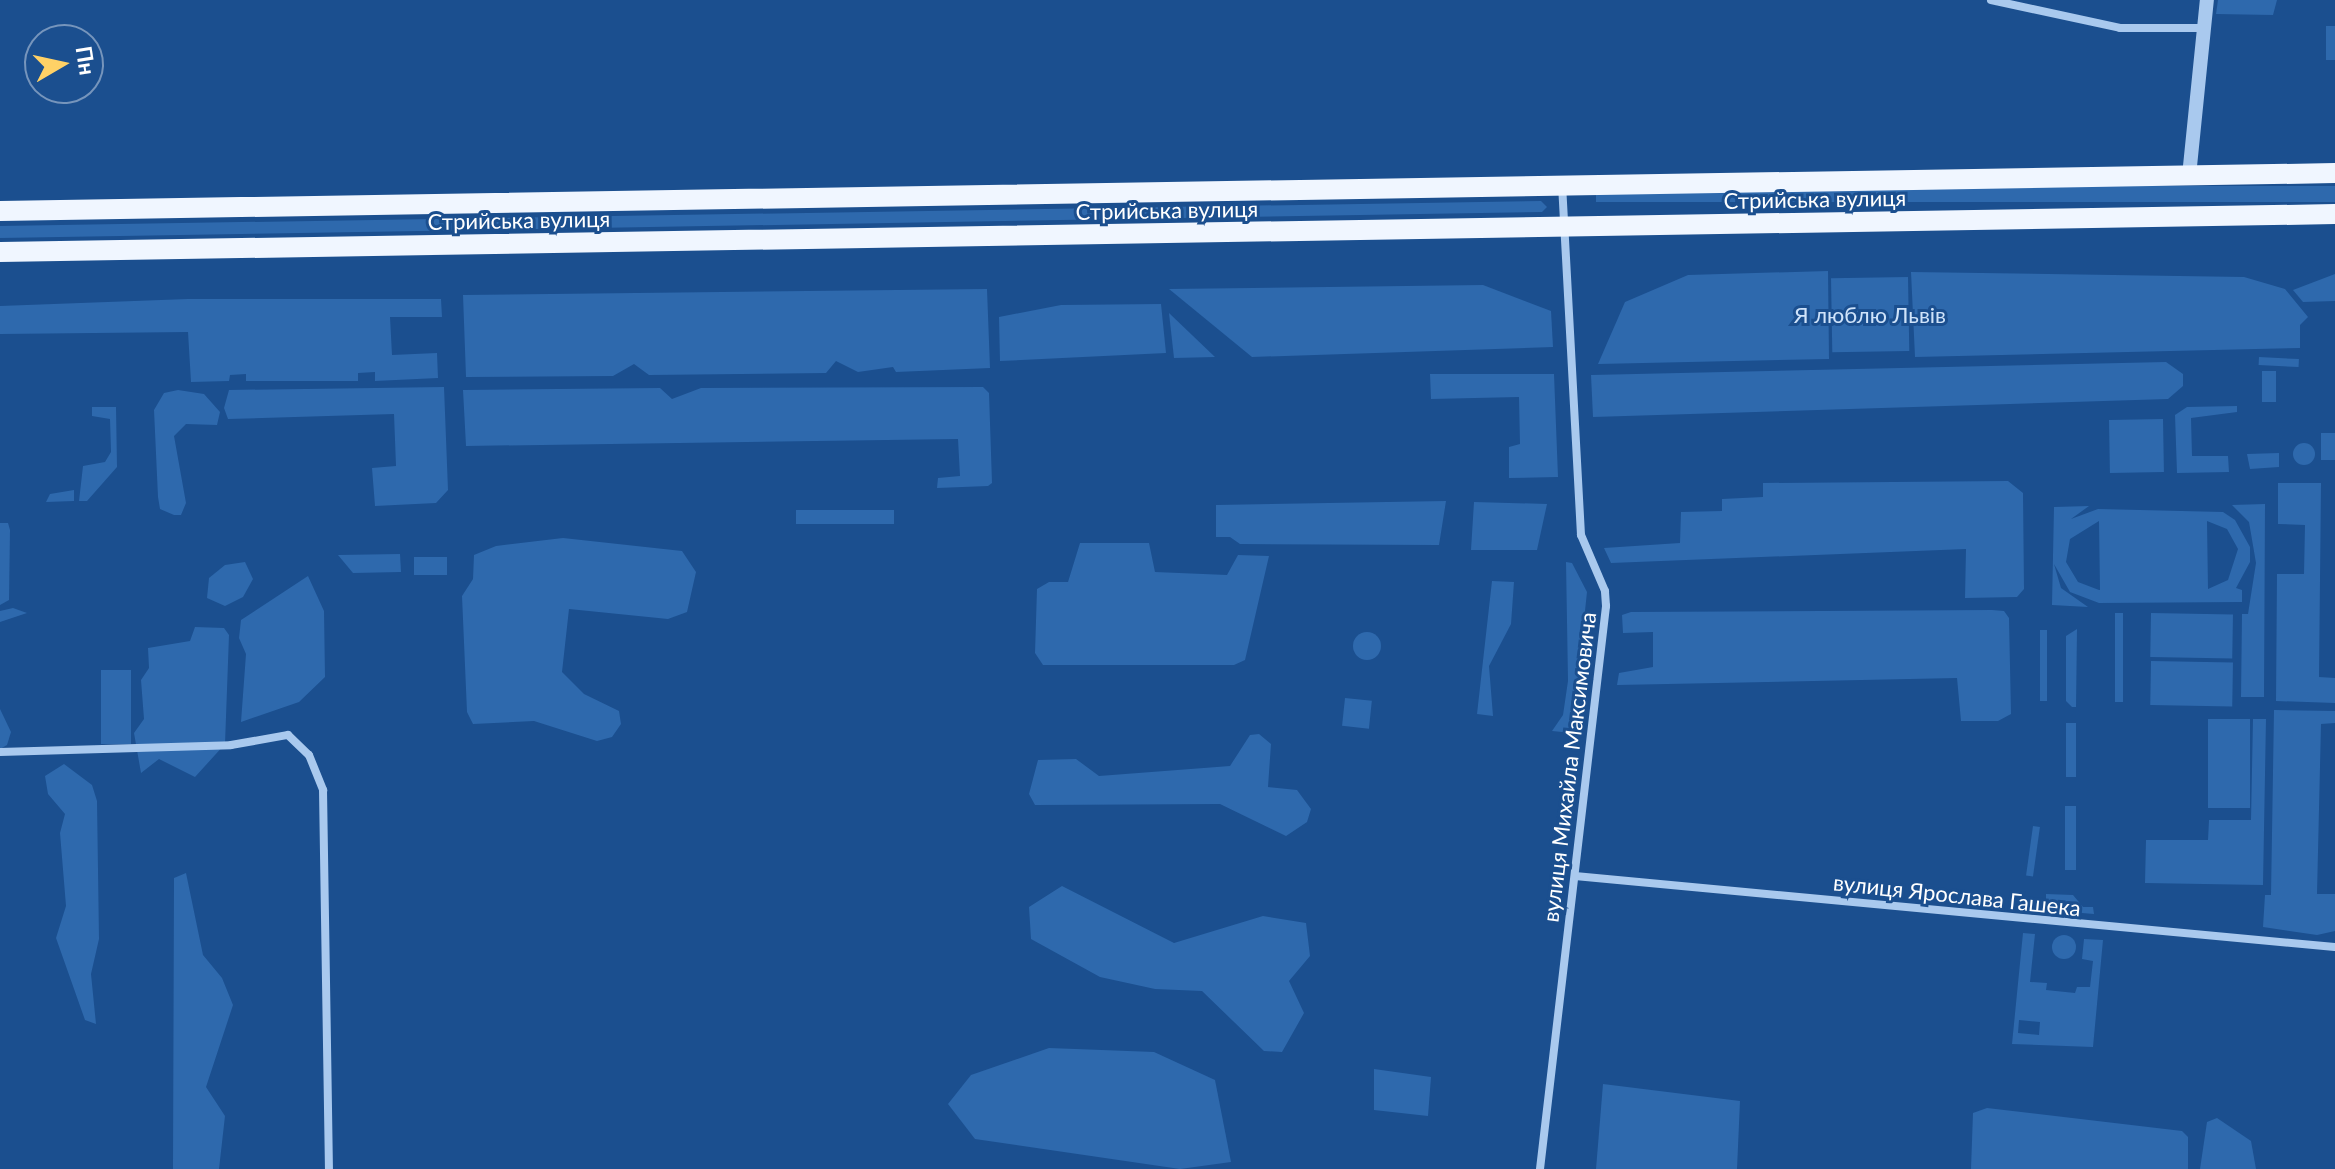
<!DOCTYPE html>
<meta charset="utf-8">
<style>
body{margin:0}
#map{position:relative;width:2335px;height:1169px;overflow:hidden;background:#1b4f8f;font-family:Lato,sans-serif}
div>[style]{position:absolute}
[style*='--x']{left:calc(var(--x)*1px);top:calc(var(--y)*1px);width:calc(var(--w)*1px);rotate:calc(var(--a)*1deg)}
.green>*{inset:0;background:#2e69ad;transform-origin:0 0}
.round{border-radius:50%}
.minor>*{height:8px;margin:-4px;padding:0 4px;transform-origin:4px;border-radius:4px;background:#a9c9ee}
.tertiary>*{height:14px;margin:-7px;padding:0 7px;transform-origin:7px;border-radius:7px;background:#a9c9ee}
.primary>*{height:20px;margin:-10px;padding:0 10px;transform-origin:10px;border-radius:10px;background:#f0f6ff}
span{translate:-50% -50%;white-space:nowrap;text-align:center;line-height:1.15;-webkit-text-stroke:6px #1b4f8f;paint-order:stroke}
.street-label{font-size:22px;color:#fff}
.park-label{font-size:22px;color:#cfe3fa}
.north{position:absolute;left:24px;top:24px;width:80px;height:80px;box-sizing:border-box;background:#1b4f8f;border:2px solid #7695bc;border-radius:50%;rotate:81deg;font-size:22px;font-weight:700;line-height:32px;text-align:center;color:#fff}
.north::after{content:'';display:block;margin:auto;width:28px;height:36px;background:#ffd166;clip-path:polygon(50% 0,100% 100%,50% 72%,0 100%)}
</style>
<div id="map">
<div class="green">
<i style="clip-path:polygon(2218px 0,2277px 0,2273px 15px,2216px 14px)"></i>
<i style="left:2326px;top:26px;width:9px;height:34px"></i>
<i style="left:2335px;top:186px;width:16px;height:739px;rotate:90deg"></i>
<i style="clip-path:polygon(1541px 201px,1547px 207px,1542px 212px,0 238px,0 226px)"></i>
<i style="clip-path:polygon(1828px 271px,1829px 359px,1598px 364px,1625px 302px,1688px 275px)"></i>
<i style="clip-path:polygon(1911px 272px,2244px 277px,2285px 289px,2308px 317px,2300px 325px,2300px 348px,1915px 357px)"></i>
<i style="clip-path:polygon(2335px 274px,2335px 301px,2303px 302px,2293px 290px)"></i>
<i style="left:1908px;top:277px;width:74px;height:77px;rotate:89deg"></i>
<i style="clip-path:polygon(1483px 285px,1551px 311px,1553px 347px,1252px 357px,1169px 289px)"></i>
<i style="clip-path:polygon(987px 289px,990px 368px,896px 372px,893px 367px,858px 372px,836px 361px,826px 373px,649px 375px,634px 364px,613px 376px,466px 377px,463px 295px)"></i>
<i style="clip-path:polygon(188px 299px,441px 299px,442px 317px,390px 317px,392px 355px,437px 353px,438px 378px,375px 381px,375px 372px,358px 373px,358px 381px,246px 381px,246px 374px,230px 375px,229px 381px,191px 382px,188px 332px,0 334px,0 306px)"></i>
<i style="clip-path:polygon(1161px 304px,1166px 353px,1000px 361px,999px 317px,1061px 305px)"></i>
<i style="clip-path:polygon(1169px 313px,1215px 357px,1174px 358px)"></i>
<i style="left:2259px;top:357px;width:40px;height:8px;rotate:3deg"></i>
<i style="clip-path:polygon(2166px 362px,2183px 374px,2183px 386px,2168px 399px,1593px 417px,1591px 375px)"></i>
<i style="left:2262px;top:371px;width:14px;height:31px"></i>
<i style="clip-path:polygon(1430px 374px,1554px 374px,1558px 477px,1509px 478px,1509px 447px,1520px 444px,1519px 397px,1431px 399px)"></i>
<i style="clip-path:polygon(444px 387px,448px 490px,436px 503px,375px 506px,372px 468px,396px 466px,394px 414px,228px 419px,224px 408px,229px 390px)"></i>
<i style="clip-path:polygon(983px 387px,989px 393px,992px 483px,988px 486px,937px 488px,938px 478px,960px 476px,958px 439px,466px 446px,463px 390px,660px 388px,672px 399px,701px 388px)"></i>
<i style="clip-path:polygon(178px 390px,204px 394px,220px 412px,217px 425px,186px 424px,174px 436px,186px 503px,181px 515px,174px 515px,160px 509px,158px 497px,154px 410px,164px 393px)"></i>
<i style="clip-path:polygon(2237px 406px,2237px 412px,2191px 418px,2192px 456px,2228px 456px,2229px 472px,2177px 473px,2175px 415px,2187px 407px)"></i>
<i style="clip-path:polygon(92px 407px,116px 407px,117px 467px,87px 501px,79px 501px,83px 466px,105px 462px,111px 452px,110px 419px,92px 416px)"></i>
<i style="left:2163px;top:419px;width:53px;height:54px;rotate:89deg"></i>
<i style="left:2335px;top:433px;width:27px;height:14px;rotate:90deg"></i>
<i class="round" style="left:2293px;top:443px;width:22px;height:22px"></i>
<i style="clip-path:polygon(2279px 453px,2279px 467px,2250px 469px,2247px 454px)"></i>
<i style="clip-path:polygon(2008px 481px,2023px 493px,2024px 589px,2017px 597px,1965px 598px,1966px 549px,1611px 563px,1604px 548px,1680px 543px,1681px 512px,1722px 511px,1722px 499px,1763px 497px,1763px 483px)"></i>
<i style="clip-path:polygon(2278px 483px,2321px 483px,2319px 677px,2335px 678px,2335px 703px,2276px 701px,2277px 574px,2304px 574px,2305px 525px,2278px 524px)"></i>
<i style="clip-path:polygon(74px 490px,74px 501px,46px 502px,50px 494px)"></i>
<i style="clip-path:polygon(1446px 501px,1439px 545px,1240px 544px,1230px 537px,1216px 537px,1216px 505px)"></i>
<i style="clip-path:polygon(1474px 502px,1547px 504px,1537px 550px,1471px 550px)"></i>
<i style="clip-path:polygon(2265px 504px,2264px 697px,2241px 697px,2242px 614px,2248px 614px,2256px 563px,2249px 522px,2232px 505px)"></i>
<i style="clip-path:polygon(evenodd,2089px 506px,2071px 519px,2098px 509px,2223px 512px,2235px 520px,2250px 547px,2250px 562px,2236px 588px,2242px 590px,2242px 602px,2099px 603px,2070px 592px,2054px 564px,2061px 588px,2088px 607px,2052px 605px,2054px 507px,2089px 506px,2099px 521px,2100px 590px,2099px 590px,2078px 582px,2066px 562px,2070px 539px,2099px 521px,2089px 506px,2207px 521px,2227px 529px,2238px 549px,2228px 580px,2208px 589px,2207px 521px)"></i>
<i style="left:894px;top:510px;width:14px;height:98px;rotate:90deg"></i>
<i style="clip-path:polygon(0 523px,8px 523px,10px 530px,9px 600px,0 605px)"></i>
<i style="clip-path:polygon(563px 538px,682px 551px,696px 572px,687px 612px,668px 619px,569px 609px,562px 672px,584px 694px,619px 711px,621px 724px,612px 737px,597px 741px,534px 721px,473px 724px,467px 712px,462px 596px,473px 579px,474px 555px,496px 546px)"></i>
<i style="clip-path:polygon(1080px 543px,1149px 543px,1155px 572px,1227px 575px,1238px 555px,1269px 556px,1245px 660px,1234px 665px,1043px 665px,1035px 653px,1037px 589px,1049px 582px,1068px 582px)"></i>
<i style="clip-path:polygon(400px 554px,401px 572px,353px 573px,338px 555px)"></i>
<i style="left:414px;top:557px;width:33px;height:18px"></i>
<i style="clip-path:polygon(245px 562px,253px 579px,243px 597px,225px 606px,207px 598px,209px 578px,225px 565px)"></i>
<i style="clip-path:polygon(1566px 562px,1572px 563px,1587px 592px,1572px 733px,1552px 731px,1563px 715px,1568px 681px)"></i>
<i style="clip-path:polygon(308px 576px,324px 611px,325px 677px,299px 702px,241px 722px,246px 654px,239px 638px,241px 620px)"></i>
<i style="clip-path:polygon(1492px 581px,1514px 582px,1511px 624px,1489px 666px,1493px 716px,1477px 714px)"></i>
<i style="clip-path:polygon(13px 608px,27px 613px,0 622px,0 611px)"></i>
<i style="clip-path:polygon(1992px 610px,2004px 611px,2009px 618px,2011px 714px,1998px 721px,1961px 721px,1957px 678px,1617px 685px,1619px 673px,1653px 667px,1653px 632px,1623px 633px,1622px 615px,1631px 612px)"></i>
<i style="left:2123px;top:613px;width:89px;height:8px;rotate:90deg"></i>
<i style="left:2151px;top:613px;width:82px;height:44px;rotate:1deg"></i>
<i style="clip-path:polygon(195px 627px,224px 628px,229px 635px,225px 744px,195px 777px,159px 759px,141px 773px,134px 733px,144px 719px,141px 680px,149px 668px,148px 648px,190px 641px)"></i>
<i style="clip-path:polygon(2077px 629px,2076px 707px,2072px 707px,2066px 701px,2066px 636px)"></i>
<i style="left:2040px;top:630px;width:7px;height:71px"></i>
<i class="round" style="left:1353px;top:632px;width:28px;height:28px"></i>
<i style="left:2151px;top:661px;width:82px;height:44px;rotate:1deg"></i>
<i style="left:101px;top:670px;width:30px;height:74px"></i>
<i style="left:1345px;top:698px;width:27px;height:28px;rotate:6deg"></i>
<i style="clip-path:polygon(0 709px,11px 732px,7px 745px,0 749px)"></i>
<i style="clip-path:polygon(2274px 710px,2335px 711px,2335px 723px,2321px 724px,2317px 894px,2335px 894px,2335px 931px,2317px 935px,2263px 927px,2265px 895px,2271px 895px)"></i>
<i style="left:2208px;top:719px;width:42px;height:89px"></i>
<i style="clip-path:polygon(2253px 719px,2266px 719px,2263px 885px,2145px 883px,2146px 840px,2208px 840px,2209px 820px,2251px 820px)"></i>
<i style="left:2066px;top:723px;width:10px;height:54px"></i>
<i style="clip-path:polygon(1259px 734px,1271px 744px,1268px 787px,1297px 790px,1311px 809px,1307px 822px,1286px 836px,1220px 804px,1035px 805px,1029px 794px,1038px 760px,1076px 759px,1099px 776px,1230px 766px,1250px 735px)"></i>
<i style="clip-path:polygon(64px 764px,92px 785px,97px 801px,99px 939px,91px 974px,96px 1024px,85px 1020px,56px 938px,66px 906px,60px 833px,65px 814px,48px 794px,45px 776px)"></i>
<i style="left:2065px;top:806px;width:11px;height:64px"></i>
<i style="left:2033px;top:826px;width:7px;height:50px;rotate:8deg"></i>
<i style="clip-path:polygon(186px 873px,203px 955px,222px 978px,233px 1005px,206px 1087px,225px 1116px,219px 1169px,173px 1169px,174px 878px)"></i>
<i style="clip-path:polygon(1062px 886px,1174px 943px,1263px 916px,1306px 923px,1310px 956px,1289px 981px,1304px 1013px,1282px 1052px,1264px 1051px,1202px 991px,1155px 989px,1100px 977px,1031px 939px,1029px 907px)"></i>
<i style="clip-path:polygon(2046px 894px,2073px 895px,2083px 907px,2093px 907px,2094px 914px,2046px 910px)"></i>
<i style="clip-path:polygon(evenodd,2023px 933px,2035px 934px,2030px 982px,2047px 983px,2046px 990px,2075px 993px,2077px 987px,2090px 987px,2093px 961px,2082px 959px,2084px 939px,2103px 940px,2093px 1047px,2012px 1044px,2023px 933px,2019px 1020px,2040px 1022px,2039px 1035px,2018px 1033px,2019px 1020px)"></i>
<i class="round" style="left:2052px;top:935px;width:24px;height:24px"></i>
<i style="clip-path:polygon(1049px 1048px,1154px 1052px,1215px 1080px,1231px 1162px,1180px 1169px,975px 1139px,948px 1104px,971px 1075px)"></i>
<i style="clip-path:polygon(1374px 1069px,1431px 1077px,1428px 1116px,1374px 1110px)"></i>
<i style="clip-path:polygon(1603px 1084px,1740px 1101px,1737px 1169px,1596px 1169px)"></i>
<i style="clip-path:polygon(1987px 1108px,2182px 1131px,2188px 1137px,2188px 1169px,1971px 1169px,1973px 1113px)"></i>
<i style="clip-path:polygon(2217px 1118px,2251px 1141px,2256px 1169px,2200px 1169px,2207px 1122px)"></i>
</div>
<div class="minor">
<i style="--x:1991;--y:0;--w:132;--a:12.2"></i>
<i style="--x:2120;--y:28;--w:83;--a:0"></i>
<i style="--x:0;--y:752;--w:231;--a:-1.7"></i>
<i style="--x:231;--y:745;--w:58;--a:-10"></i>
<i style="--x:288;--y:735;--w:29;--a:44"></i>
<i style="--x:309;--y:755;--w:38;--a:68"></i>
<i style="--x:323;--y:790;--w:379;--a:89.1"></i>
<i style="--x:1575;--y:876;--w:763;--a:5.34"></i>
<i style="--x:1540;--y:1169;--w:567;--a:-83.31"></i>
<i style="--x:1606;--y:606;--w:15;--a:-94"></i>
<i style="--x:1605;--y:591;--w:61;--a:-113.2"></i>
<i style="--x:1581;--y:535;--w:350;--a:-93.1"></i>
</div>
<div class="tertiary">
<i style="--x:2189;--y:176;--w:177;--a:-84.2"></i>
</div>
<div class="primary">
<i style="--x:0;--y:211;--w:2335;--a:-0.93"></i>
<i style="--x:0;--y:252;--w:2335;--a:-0.93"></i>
</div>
<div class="street-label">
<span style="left:1815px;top:199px;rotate:-1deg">Стрийська вулиця</span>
<span style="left:1167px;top:210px;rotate:-1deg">Стрийська вулиця</span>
<span style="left:519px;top:220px;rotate:-1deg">Стрийська вулиця</span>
<span style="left:1569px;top:767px;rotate:-83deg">вулиця Михайла Максимовича</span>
<span style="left:1957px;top:895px;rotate:6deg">вулиця Ярослава Гашека</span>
</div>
<div class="park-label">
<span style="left:1870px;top:315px">Я люблю Львів</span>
</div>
<div class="north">Пн</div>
</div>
